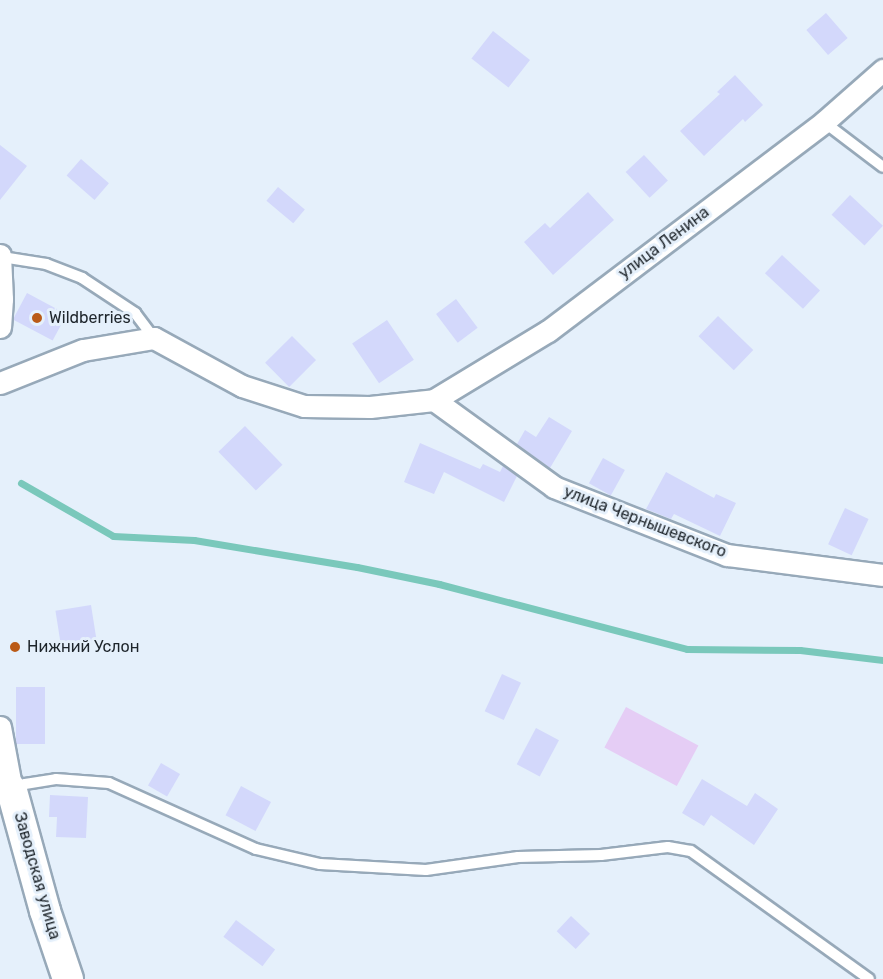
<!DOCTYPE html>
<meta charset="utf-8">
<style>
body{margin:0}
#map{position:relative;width:883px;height:979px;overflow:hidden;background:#e5f0fb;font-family:Rubik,sans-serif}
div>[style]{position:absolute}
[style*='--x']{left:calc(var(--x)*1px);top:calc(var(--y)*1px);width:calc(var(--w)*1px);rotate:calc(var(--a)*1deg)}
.green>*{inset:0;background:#e5cdf5;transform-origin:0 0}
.stream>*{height:7px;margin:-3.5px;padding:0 3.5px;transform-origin:3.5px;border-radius:3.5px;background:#7ac8bb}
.building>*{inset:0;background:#d3d8fb;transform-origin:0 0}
.roads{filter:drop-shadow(2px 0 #97a9b9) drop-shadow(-2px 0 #97a9b9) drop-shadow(0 2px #97a9b9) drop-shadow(0 -2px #97a9b9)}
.lane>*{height:10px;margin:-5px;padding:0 5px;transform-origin:5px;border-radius:5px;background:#fff}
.street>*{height:21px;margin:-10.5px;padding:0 10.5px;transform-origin:10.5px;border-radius:10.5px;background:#fff}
.secondary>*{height:30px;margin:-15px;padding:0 15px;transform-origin:15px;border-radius:15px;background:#fff}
.dots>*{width:16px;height:16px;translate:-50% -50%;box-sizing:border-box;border:3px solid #e5f0fb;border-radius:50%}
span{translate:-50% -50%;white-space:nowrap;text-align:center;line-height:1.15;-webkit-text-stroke:6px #e5f0fb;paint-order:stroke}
.street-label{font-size:16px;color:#1e252b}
.poi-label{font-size:16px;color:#1e252b}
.left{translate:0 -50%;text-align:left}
</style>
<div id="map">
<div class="green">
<i style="left:626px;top:707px;width:82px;height:46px;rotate:28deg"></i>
</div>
<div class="stream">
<i style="--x:21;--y:483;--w:106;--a:29.9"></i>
<i style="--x:113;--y:536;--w:81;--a:2.8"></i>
<i style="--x:194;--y:540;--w:165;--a:9.4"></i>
<i style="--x:357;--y:567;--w:84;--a:11.7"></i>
<i style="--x:439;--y:584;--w:256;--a:14.7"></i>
<i style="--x:687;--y:649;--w:113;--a:0.5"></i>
<i style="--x:800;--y:650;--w:84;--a:6.9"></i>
</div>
<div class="building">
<i style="left:826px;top:13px;width:33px;height:26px;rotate:49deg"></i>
<i style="left:493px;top:31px;width:47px;height:35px;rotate:38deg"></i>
<i style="clip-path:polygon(735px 75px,763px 105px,745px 122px,743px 119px,704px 156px,680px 131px,720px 94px,717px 92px)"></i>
<i style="clip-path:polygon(0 145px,27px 166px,0 200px)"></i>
<i style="left:644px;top:155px;width:35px;height:25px;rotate:47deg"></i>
<i style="left:81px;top:159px;width:37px;height:22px;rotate:41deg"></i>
<i style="left:278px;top:187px;width:35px;height:18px;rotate:40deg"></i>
<i style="clip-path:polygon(588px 192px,614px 220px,553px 275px,524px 242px,545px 223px,550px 228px)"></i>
<i style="left:850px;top:195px;width:45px;height:27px;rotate:43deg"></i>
<i style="left:782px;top:255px;width:52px;height:25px;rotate:43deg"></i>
<i style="left:27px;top:293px;width:45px;height:30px;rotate:28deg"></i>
<i style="left:456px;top:299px;width:36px;height:25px;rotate:53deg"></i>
<i style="left:718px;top:316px;width:49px;height:28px;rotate:44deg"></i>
<i style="left:387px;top:320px;width:48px;height:42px;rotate:56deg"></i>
<i style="left:292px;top:336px;width:34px;height:38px;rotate:45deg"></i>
<i style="clip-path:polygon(549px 417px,572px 431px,550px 468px,517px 444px,525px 430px,536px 437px)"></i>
<i style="left:245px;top:426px;width:54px;height:37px;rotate:46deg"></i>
<i style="clip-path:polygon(420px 443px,480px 469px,483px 464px,500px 472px,503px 466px,517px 476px,504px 502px,444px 472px,434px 494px,404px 482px)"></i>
<i style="left:603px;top:458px;width:25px;height:29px;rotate:29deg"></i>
<i style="clip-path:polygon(666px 472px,714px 498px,716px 494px,736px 503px,720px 536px,674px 514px,671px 519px,646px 509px)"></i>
<i style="left:845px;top:508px;width:26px;height:40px;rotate:25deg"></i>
<i style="left:91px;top:605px;width:38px;height:36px;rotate:81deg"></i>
<i style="left:502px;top:674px;width:21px;height:41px;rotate:25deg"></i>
<i style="left:16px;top:687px;width:29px;height:57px"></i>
<i style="left:536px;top:728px;width:26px;height:41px;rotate:28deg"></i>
<i style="left:161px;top:763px;width:22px;height:26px;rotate:30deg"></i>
<i style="clip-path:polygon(702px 779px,747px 806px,755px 793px,778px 809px,754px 845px,711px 815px,704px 826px,682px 813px)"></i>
<i style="left:241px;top:786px;width:34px;height:33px;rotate:28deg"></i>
<i style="clip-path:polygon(50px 795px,88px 797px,86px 838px,56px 837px,57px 817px,49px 817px)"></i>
<i style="left:571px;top:916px;width:26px;height:21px;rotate:43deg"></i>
<i style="left:236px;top:920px;width:49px;height:21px;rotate:37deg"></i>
</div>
<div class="roads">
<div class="lane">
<i style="--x:824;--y:122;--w:74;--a:37.3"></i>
<i style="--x:2;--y:257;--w:45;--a:9"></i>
<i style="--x:46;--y:264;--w:39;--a:21"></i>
<i style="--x:82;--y:278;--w:64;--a:33.4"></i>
<i style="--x:135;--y:313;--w:31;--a:53"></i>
<i style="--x:13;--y:790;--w:13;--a:-27"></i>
<i style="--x:25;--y:784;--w:31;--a:-9"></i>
<i style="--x:56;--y:779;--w:53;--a:4.3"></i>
<i style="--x:109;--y:783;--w:161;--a:24.2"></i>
<i style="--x:256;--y:849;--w:66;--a:13.2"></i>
<i style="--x:320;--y:864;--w:106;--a:3.2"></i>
<i style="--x:426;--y:870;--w:93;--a:-8"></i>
<i style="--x:518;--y:857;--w:83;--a:-1.4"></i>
<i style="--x:601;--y:855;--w:67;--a:-6.8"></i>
<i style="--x:668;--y:847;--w:23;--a:10"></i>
<i style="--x:691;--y:851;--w:219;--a:35.7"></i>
</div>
<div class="street">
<i style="--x:0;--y:255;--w:44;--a:87.4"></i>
<i style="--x:2;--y:299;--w:28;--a:94"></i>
<i style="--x:0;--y:383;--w:89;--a:-21.7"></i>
<i style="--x:83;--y:350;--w:72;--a:-9.6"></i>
<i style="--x:154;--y:338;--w:100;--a:28.6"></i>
<i style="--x:242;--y:386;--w:65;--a:17.9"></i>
<i style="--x:304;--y:406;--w:66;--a:0.9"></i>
<i style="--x:370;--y:407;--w:64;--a:-6.2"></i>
<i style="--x:434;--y:400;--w:133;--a:-31.2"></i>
<i style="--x:548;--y:331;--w:346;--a:-37.1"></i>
<i style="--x:824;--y:122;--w:79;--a:-41.4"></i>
<i style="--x:434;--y:400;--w:148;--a:35.9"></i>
<i style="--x:554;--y:487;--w:186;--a:21.5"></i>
<i style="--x:727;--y:555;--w:157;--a:7.3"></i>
<i style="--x:0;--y:727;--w:65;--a:79.4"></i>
</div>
<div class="secondary">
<i style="--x:0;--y:776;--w:19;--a:51"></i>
<i style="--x:12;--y:791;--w:124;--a:74.6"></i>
<i style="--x:45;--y:911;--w:72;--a:71.3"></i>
</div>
</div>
<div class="dots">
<i style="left:37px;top:318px;background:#ba5a17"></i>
<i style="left:15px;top:647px;background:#ba5a17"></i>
</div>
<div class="street-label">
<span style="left:664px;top:243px;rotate:-37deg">улица Ленина</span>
<span style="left:645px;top:522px;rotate:21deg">улица Чернышевского</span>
<span style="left:37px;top:876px;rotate:74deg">Заводская улица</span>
</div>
<div class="poi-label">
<span class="left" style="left:49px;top:318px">Wildberries</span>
<span class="left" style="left:27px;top:647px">Нижний Услон</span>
</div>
</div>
